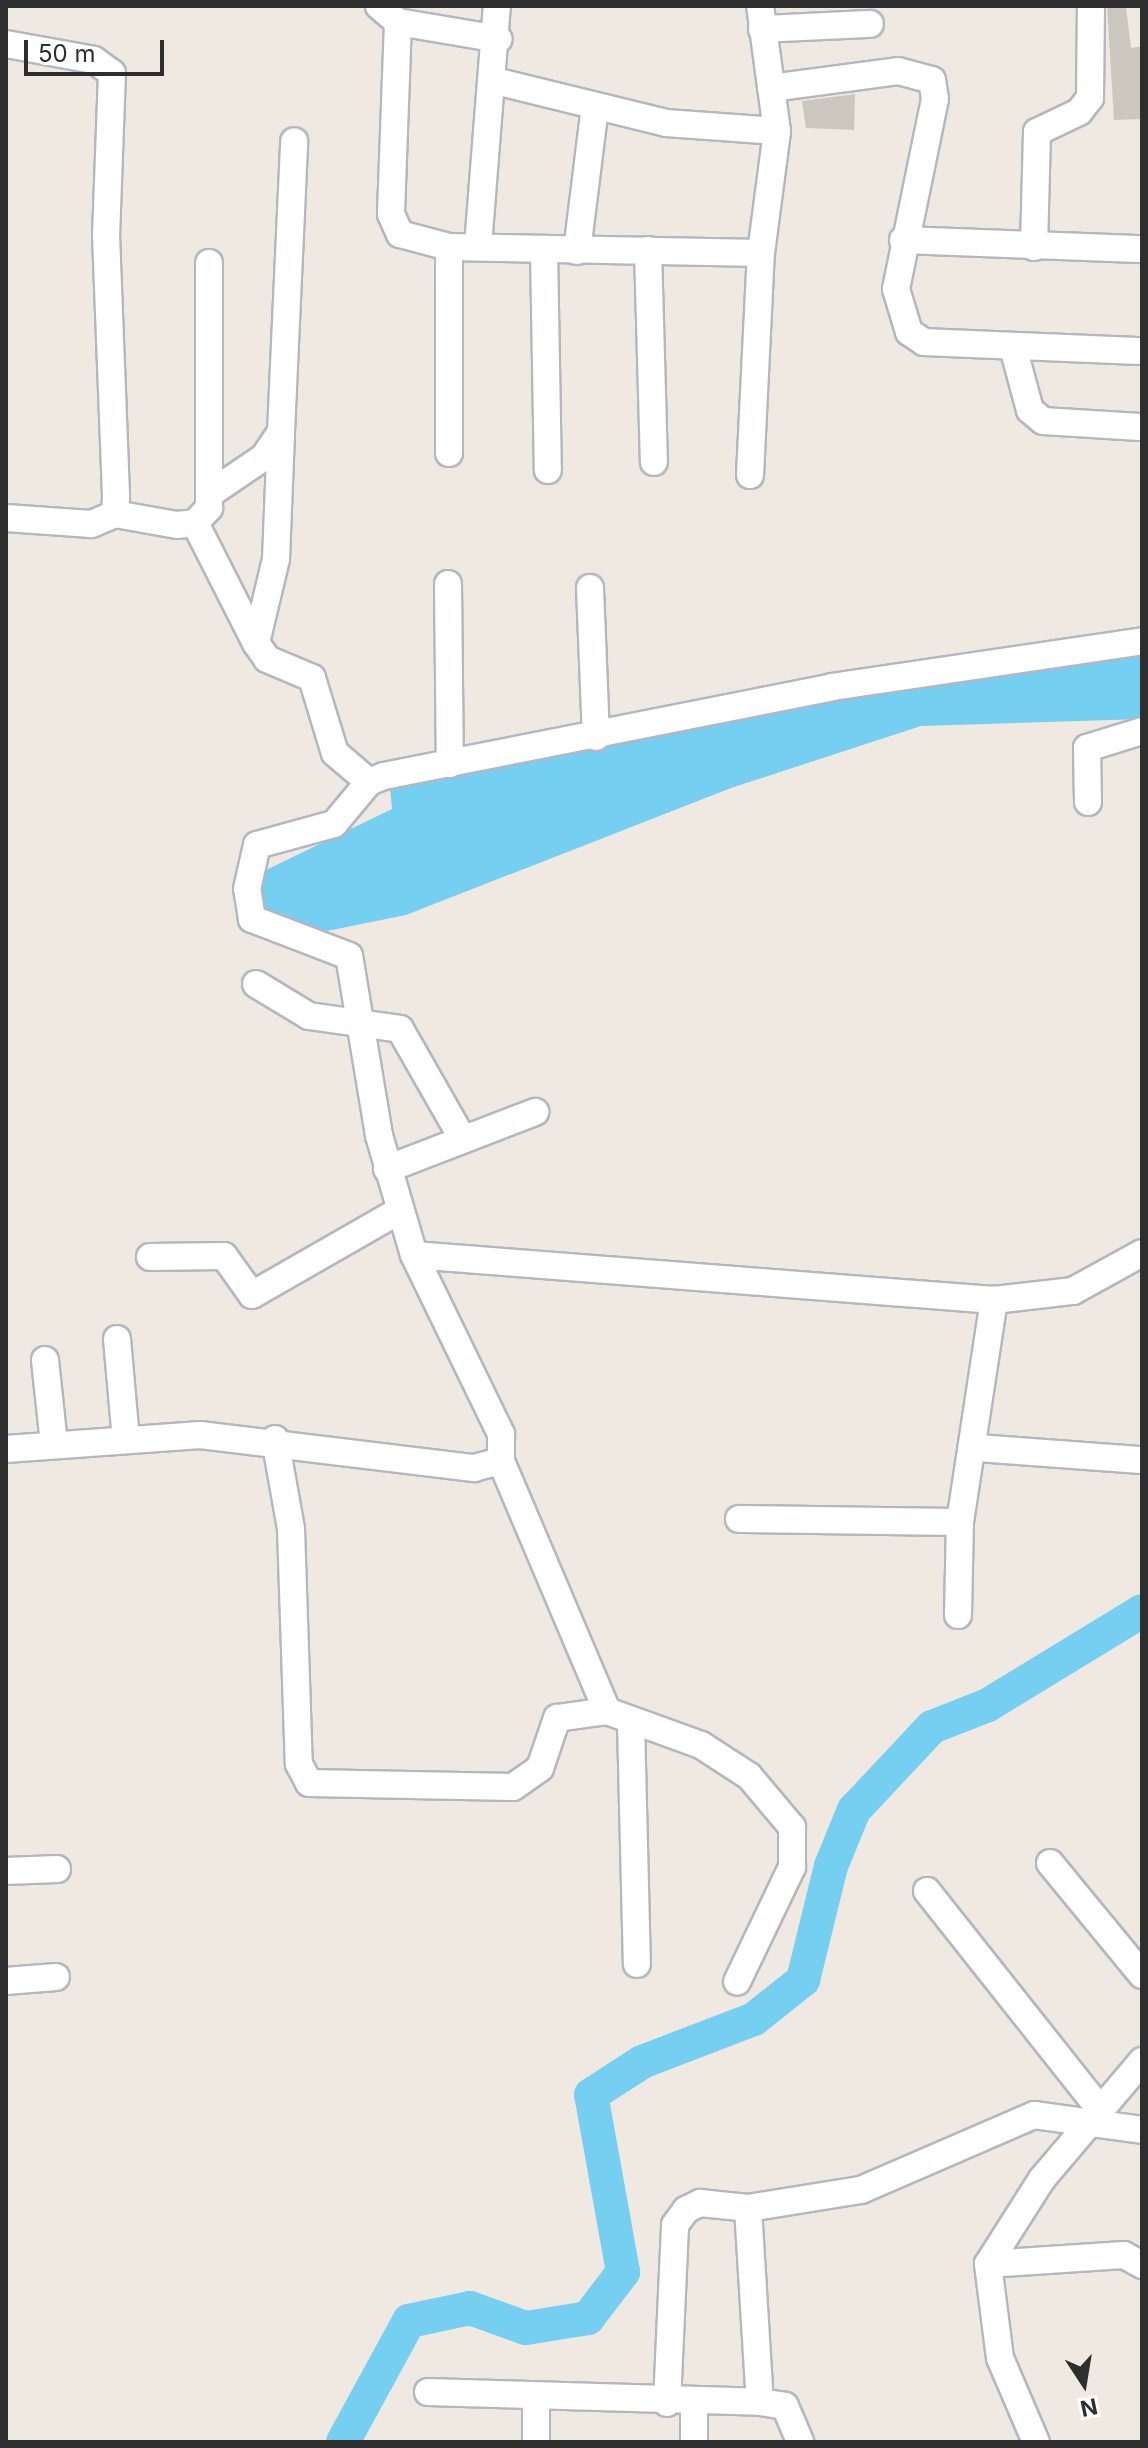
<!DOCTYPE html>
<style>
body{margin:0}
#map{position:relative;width:1148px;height:2448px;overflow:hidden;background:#efe9e1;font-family:Inter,sans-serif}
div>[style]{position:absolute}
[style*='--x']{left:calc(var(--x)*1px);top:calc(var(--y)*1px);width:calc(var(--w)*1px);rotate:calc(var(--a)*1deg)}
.water>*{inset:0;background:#75cff0}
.river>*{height:34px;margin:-17px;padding:0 17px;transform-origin:17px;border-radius:17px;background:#75cff0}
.building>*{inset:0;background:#cbc7bf}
.roads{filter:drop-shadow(2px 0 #b4b7c1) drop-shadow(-2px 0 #b4b7c1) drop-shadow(0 2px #b4b7c1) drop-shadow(0 -2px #b4b7c1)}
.minor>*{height:26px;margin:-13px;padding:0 13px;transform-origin:13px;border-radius:13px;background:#fff}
span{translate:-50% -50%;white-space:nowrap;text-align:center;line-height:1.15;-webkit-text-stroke:6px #fff;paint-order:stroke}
.frame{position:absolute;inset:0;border:8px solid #2e2e2e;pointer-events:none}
.north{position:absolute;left:1044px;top:2344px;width:80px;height:80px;-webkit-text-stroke:6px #fff;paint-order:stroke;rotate:168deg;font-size:22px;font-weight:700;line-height:32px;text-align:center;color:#2e2e2e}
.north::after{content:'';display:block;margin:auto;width:28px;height:36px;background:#2e2e2e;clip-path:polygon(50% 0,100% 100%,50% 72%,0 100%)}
.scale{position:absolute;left:24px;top:40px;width:140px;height:36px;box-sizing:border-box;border:4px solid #2e2e2e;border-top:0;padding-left:10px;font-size:24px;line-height:28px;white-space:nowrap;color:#2e2e2e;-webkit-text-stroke:6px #fff;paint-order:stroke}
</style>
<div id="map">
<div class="water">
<i style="clip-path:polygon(1142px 652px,1142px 719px,921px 726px,731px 788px,406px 915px,322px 932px,255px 910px,266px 870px,392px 809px,390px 787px,639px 732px)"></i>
</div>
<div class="river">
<i style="--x:343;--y:2442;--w:138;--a:-61.4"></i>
<i style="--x:409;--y:2321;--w:62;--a:-12"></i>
<i style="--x:470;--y:2308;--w:59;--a:19.7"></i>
<i style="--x:526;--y:2328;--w:63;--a:-9.2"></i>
<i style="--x:588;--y:2318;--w:58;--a:-52.7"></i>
<i style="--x:623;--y:2272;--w:180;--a:-100.2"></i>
<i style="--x:591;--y:2095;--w:61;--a:-32.9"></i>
<i style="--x:642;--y:2062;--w:120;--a:-21"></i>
<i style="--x:754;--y:2019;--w:63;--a:-38.5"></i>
<i style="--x:803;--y:1980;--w:117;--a:-76.2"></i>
<i style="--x:831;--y:1866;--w:61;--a:-67.7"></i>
<i style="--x:854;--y:1810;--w:114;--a:-46.8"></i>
<i style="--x:932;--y:1727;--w:60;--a:-21.4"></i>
<i style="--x:988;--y:1705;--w:180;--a:-31.4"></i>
</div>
<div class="building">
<i style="clip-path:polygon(1107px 6px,1126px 6px,1131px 48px,1142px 46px,1142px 119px,1114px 120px)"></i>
<i style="clip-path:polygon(855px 94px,854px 130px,806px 128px,802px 101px)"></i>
</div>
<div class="roads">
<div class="minor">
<i style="--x:379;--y:6;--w:25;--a:40"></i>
<i style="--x:398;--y:22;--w:102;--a:9.6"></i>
<i style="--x:398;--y:22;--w:192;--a:92.1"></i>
<i style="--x:391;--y:214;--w:22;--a:66"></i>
<i style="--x:400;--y:234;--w:51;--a:14.9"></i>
<i style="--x:449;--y:247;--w:312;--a:1.1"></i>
<i style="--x:762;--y:29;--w:108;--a:-2.7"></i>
<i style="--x:6;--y:44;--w:89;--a:10.3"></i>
<i style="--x:94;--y:60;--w:22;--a:36"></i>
<i style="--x:112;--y:73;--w:162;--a:92.1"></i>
<i style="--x:106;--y:235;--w:263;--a:87.8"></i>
<i style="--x:116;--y:498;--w:16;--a:94"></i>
<i style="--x:115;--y:514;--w:26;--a:157"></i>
<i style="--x:91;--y:524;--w:85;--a:-176"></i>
<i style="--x:495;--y:81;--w:176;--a:13.8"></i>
<i style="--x:666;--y:123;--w:111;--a:4.1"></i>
<i style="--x:771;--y:88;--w:128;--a:-7.6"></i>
<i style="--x:898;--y:71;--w:35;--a:15"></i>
<i style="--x:932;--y:80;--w:19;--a:81"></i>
<i style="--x:935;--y:99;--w:194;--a:101.6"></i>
<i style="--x:896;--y:289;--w:45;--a:73.2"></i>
<i style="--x:909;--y:332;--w:18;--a:34"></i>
<i style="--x:924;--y:342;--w:218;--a:2.4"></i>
<i style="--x:903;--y:240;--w:239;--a:2.2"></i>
<i style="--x:478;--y:246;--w:241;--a:-85.5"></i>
<i style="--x:1034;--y:247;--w:115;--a:-88.5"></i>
<i style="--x:1037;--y:132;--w:47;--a:-25.5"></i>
<i style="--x:1079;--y:112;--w:18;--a:-52"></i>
<i style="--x:1090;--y:98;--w:92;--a:-89.4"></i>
<i style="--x:544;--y:249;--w:221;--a:89"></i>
<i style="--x:648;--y:250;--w:212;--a:88.4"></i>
<i style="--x:577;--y:251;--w:146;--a:-82.9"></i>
<i style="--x:1013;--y:347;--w:65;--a:74.9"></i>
<i style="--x:1030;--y:410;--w:17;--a:40"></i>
<i style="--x:1043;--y:421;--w:97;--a:3.5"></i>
<i style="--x:449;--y:453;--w:206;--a:-90"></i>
<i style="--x:750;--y:475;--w:222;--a:-87.2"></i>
<i style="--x:761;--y:253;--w:123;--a:-82.5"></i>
<i style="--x:777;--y:131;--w:126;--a:-97.7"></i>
<i style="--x:214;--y:491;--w:60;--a:-34.2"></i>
<i style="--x:264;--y:457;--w:30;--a:-56"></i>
<i style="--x:281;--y:432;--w:291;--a:-87.4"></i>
<i style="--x:115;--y:514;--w:63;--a:10.1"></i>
<i style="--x:177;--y:525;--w:18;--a:-6"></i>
<i style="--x:195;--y:523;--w:21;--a:-47"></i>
<i style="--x:209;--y:508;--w:245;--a:-90"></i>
<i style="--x:195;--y:523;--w:135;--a:63.1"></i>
<i style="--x:256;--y:643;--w:19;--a:55"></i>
<i style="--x:267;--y:659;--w:49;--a:22.9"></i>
<i style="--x:312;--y:678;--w:78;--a:73"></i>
<i style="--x:335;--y:753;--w:45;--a:40.5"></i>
<i style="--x:448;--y:584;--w:180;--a:89.4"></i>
<i style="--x:590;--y:588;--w:149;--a:87.7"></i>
<i style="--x:256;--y:643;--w:86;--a:-76.6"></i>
<i style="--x:276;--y:559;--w:126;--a:-87.7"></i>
<i style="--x:1088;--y:802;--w:54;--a:-91.1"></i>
<i style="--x:1087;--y:748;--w:58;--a:-17.2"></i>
<i style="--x:256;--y:984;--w:62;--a:31.1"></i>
<i style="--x:309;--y:1016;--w:92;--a:8.1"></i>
<i style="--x:400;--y:1029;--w:123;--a:60.3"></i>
<i style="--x:387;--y:1169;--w:159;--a:-21.1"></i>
<i style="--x:414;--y:1255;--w:125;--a:-106.3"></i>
<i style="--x:379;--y:1135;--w:181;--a:-99.5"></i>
<i style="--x:349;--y:956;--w:104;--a:-159.1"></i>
<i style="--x:252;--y:919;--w:30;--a:-99"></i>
<i style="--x:247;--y:889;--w:45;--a:-77.2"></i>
<i style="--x:257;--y:845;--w:80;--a:-15.3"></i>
<i style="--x:334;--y:824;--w:55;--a:-50.2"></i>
<i style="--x:369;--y:782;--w:16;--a:-22"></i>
<i style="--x:384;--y:776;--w:457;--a:-11.2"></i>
<i style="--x:832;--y:687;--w:313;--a:-8.4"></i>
<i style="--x:150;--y:1257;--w:74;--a:-0.8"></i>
<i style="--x:224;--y:1256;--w:48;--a:54.3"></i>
<i style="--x:252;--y:1295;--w:167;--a:-29.8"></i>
<i style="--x:117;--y:1339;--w:101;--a:84.9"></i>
<i style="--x:45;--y:1360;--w:84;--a:83.9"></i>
<i style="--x:275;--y:1439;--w:91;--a:79.9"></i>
<i style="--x:291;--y:1529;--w:235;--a:88.1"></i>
<i style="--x:299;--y:1764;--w:21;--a:62"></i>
<i style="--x:309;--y:1783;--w:204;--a:1.1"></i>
<i style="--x:513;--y:1787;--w:33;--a:-35"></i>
<i style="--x:540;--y:1768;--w:53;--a:-71.2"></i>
<i style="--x:557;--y:1718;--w:50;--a:-8"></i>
<i style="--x:977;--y:1448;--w:165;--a:4.2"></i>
<i style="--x:6;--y:1449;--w:195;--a:-4.1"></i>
<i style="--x:200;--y:1435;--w:276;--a:6.9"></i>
<i style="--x:474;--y:1468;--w:28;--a:-15"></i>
<i style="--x:501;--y:1461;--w:27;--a:-90"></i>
<i style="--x:501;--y:1434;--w:199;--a:-115.9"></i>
<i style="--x:414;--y:1255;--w:582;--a:4.44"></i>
<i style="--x:994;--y:1300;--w:80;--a:-6.5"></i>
<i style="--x:1073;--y:1291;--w:79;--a:-28.8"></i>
<i style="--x:501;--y:1461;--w:272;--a:67"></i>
<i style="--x:607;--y:1711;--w:100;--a:19.9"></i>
<i style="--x:701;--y:1745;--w:57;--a:32.9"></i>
<i style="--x:749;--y:1776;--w:67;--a:49.9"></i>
<i style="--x:792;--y:1827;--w:40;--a:90"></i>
<i style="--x:792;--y:1867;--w:127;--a:115.6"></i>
<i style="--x:739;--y:1519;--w:221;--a:0.8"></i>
<i style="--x:958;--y:1615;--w:93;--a:-88.8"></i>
<i style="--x:960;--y:1522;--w:225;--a:-81.3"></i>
<i style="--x:631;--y:1723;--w:241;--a:88.6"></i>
<i style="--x:1050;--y:1863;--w:145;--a:50.6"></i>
<i style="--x:6;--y:1871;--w:51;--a:-2.2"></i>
<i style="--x:927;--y:1891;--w:277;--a:51.6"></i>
<i style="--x:6;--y:1981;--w:50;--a:-4.6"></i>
<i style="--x:748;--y:2208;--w:194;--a:86.5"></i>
<i style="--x:988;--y:2264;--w:136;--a:-3.8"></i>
<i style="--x:1124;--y:2255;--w:21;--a:29"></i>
<i style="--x:428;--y:2392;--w:332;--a:1.7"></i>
<i style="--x:760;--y:2402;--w:25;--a:9"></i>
<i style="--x:785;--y:2406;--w:39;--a:67"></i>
<i style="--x:667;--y:2403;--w:178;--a:-87.4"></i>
<i style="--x:675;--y:2225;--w:19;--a:-54"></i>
<i style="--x:686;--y:2210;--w:16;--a:-27"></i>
<i style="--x:700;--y:2203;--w:48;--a:5.9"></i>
<i style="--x:748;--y:2208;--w:114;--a:-9.1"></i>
<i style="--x:861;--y:2190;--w:189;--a:-23.4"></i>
<i style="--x:1034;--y:2115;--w:109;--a:7.9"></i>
<i style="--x:694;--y:2405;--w:37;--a:90"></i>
<i style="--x:536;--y:2442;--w:45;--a:-90"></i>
<i style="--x:1036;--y:2442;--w:91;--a:-113.2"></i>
<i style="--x:1000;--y:2358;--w:95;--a:-97.3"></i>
<i style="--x:988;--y:2264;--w:101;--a:-57.6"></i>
<i style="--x:1042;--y:2179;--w:155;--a:-49.7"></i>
</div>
</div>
<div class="frame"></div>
<div class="north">N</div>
<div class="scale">50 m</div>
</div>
